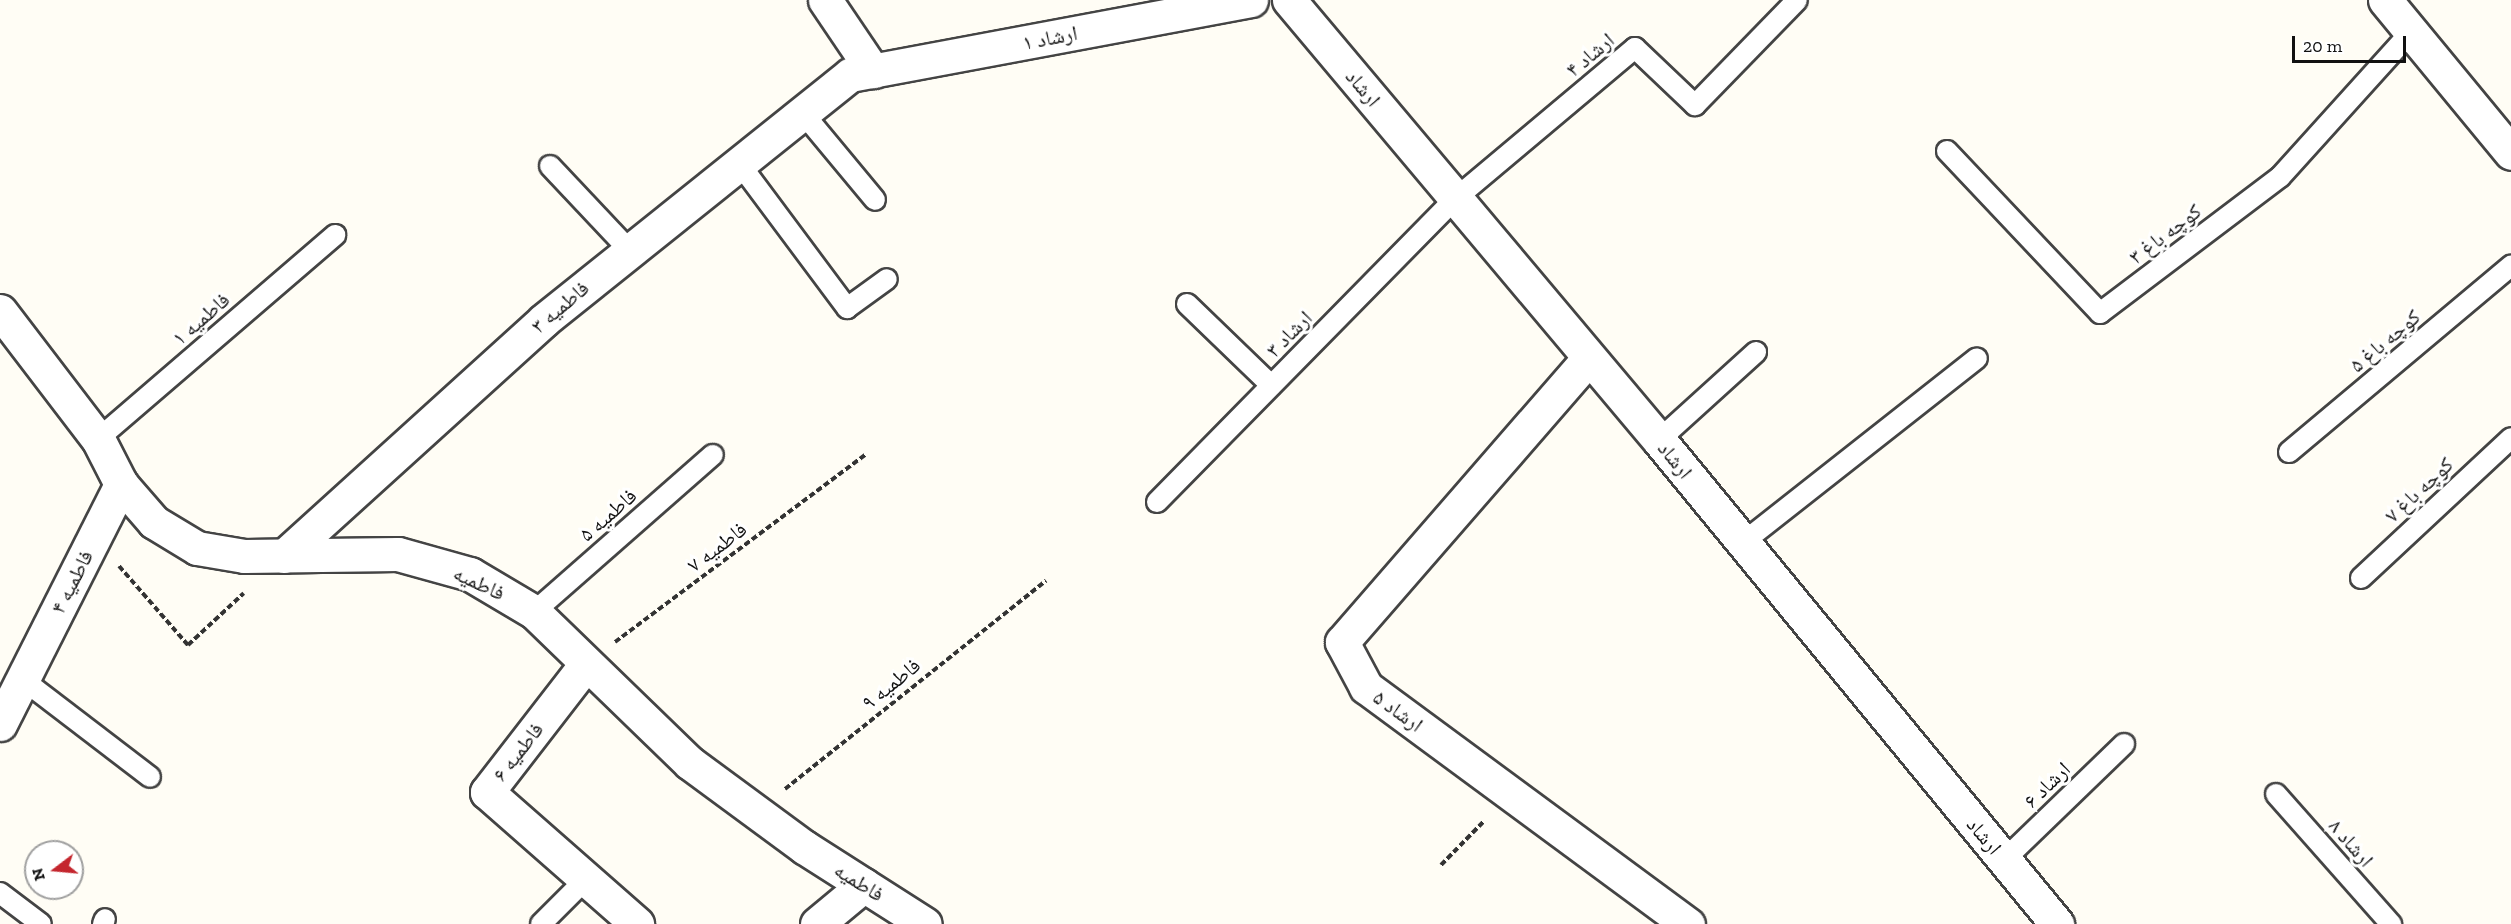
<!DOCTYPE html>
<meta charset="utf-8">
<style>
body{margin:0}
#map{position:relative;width:2511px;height:924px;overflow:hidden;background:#fffdf5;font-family:"Zilla Slab","Noto Naskh Arabic",serif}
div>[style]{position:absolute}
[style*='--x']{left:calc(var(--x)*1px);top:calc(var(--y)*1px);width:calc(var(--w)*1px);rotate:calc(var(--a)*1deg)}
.path>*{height:4px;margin-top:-2px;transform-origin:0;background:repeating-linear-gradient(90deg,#333 0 6px,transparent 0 9px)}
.roads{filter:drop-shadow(2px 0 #444) drop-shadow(-2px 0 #444) drop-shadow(0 2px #444) drop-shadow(0 -2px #444)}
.service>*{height:20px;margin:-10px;padding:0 10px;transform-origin:10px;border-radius:10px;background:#fff}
.minor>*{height:33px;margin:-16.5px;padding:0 16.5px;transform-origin:16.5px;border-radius:16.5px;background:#fff}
span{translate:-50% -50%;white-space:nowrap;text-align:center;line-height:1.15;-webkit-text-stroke:6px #fff;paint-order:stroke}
.street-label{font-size:21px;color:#111}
.north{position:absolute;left:24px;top:840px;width:60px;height:60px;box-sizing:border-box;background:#fff;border:2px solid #a0a0a0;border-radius:50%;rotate:254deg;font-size:16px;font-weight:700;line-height:24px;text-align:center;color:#111}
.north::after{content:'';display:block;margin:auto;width:21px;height:27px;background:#c4262e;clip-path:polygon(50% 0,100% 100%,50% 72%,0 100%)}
.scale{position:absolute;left:2292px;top:36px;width:114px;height:27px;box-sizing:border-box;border:3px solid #111;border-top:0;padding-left:8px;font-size:18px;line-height:21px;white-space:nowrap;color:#111;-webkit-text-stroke:4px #fff;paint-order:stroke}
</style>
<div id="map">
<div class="path">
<i style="--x:119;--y:566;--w:105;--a:48.9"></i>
<i style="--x:188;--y:645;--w:76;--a:-42.9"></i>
<i style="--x:615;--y:642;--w:314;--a:-36.8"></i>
<i style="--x:785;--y:789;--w:334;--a:-38.6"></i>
<i style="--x:1441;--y:865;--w:63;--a:-45.6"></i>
</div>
<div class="roads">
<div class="service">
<i style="--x:802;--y:112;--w:114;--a:50.3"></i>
<i style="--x:1947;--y:151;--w:223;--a:46.6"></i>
<i style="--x:2100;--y:313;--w:226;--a:-37.1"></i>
<i style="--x:2280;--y:177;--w:195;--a:-47.9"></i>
<i style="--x:739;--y:163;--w:181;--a:53.3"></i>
<i style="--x:847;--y:308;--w:49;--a:-35.9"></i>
<i style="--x:550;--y:166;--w:117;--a:46.7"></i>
<i style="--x:1187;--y:304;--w:117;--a:44"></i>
<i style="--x:98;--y:439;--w:313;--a:-40.7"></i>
<i style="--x:1659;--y:440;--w:131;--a:-42.2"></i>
<i style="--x:2289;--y:452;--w:290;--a:-40"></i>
<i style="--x:1157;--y:502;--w:425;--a:-45.5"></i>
<i style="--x:1455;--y:199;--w:235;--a:-40"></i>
<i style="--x:1635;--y:48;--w:83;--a:43.5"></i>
<i style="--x:1695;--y:105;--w:146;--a:-45.8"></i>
<i style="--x:1741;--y:544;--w:300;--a:-38.2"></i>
<i style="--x:2361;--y:578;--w:205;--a:-43"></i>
<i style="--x:534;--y:612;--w:238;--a:-41.3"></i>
<i style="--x:22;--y:679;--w:161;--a:37.4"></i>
<i style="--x:2276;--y:794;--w:174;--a:48.5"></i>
<i style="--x:2004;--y:860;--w:167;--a:-44"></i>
<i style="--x:0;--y:893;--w:51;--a:37.1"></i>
<i style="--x:103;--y:924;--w:5;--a:-68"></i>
<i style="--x:541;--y:924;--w:64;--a:-45"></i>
</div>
<div class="minor">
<i style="--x:825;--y:0;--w:86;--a:55.9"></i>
<i style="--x:1289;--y:0;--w:575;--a:49.94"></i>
<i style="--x:1659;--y:440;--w:627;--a:50.57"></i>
<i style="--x:2385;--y:0;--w:198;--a:50.5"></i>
<i style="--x:0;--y:311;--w:161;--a:52.6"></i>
<i style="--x:98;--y:439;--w:51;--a:62.9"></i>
<i style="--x:121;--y:484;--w:50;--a:49"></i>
<i style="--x:154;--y:522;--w:50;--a:31.2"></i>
<i style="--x:197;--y:548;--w:48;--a:9.7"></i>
<i style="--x:244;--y:556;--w:154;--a:-0.7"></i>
<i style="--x:398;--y:554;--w:75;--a:15.5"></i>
<i style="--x:470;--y:574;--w:74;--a:30.7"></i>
<i style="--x:534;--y:612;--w:217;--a:44.1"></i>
<i style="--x:690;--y:763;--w:142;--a:36.4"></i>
<i style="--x:804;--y:847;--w:143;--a:32.5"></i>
<i style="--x:1588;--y:359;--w:375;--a:131"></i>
<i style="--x:1342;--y:642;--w:51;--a:61.9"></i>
<i style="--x:1366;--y:687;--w:400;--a:36.4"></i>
<i style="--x:284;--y:556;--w:351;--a:-42.2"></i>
<i style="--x:544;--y:320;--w:392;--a:-38.7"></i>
<i style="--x:850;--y:75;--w:408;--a:-10.6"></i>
<i style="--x:586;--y:664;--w:162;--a:127.7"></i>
<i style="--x:487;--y:792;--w:200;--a:41.3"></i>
<i style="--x:0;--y:724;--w:269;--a:-63.2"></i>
<i style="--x:817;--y:924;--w:61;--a:-39.7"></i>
</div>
</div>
<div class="street-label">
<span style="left:1050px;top:38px;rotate:-11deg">ارشاد ۱</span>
<span style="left:1590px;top:55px;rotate:-40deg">ارشاد ۴</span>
<span style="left:1363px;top:88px;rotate:50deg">ارشاد</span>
<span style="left:2165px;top:234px;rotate:-37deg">کوچه باغ ۳</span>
<span style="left:560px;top:307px;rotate:-40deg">فاطمیه ۳</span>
<span style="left:201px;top:319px;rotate:-41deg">فاطمیه ۱</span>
<span style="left:1289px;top:334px;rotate:-45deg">ارشاد ۳</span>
<span style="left:2385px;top:341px;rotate:-40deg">کوچه باغ ۵</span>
<span style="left:1675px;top:460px;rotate:51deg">ارشاد</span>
<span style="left:2419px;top:490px;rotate:-43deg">کوچه باغ ۷</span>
<span style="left:608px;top:515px;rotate:-41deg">فاطمیه ۵</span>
<span style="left:717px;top:547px;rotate:-37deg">فاطمیه ۷</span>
<span style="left:72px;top:582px;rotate:-63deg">فاطمیه ۴</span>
<span style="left:479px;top:583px;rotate:25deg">فاطمیه</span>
<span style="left:891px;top:684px;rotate:-39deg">فاطمیه ۹</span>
<span style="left:1398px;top:711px;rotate:36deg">ارشاد ۵</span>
<span style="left:518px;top:752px;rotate:-52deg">فاطمیه ۶</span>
<span style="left:2047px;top:785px;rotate:-44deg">ارشاد ۶</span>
<span style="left:1984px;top:836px;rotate:50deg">ارشاد</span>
<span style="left:2351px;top:843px;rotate:49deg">ارشاد ۸</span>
<span style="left:859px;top:882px;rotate:32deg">فاطمیه</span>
</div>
<div class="north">N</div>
<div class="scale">20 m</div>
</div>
